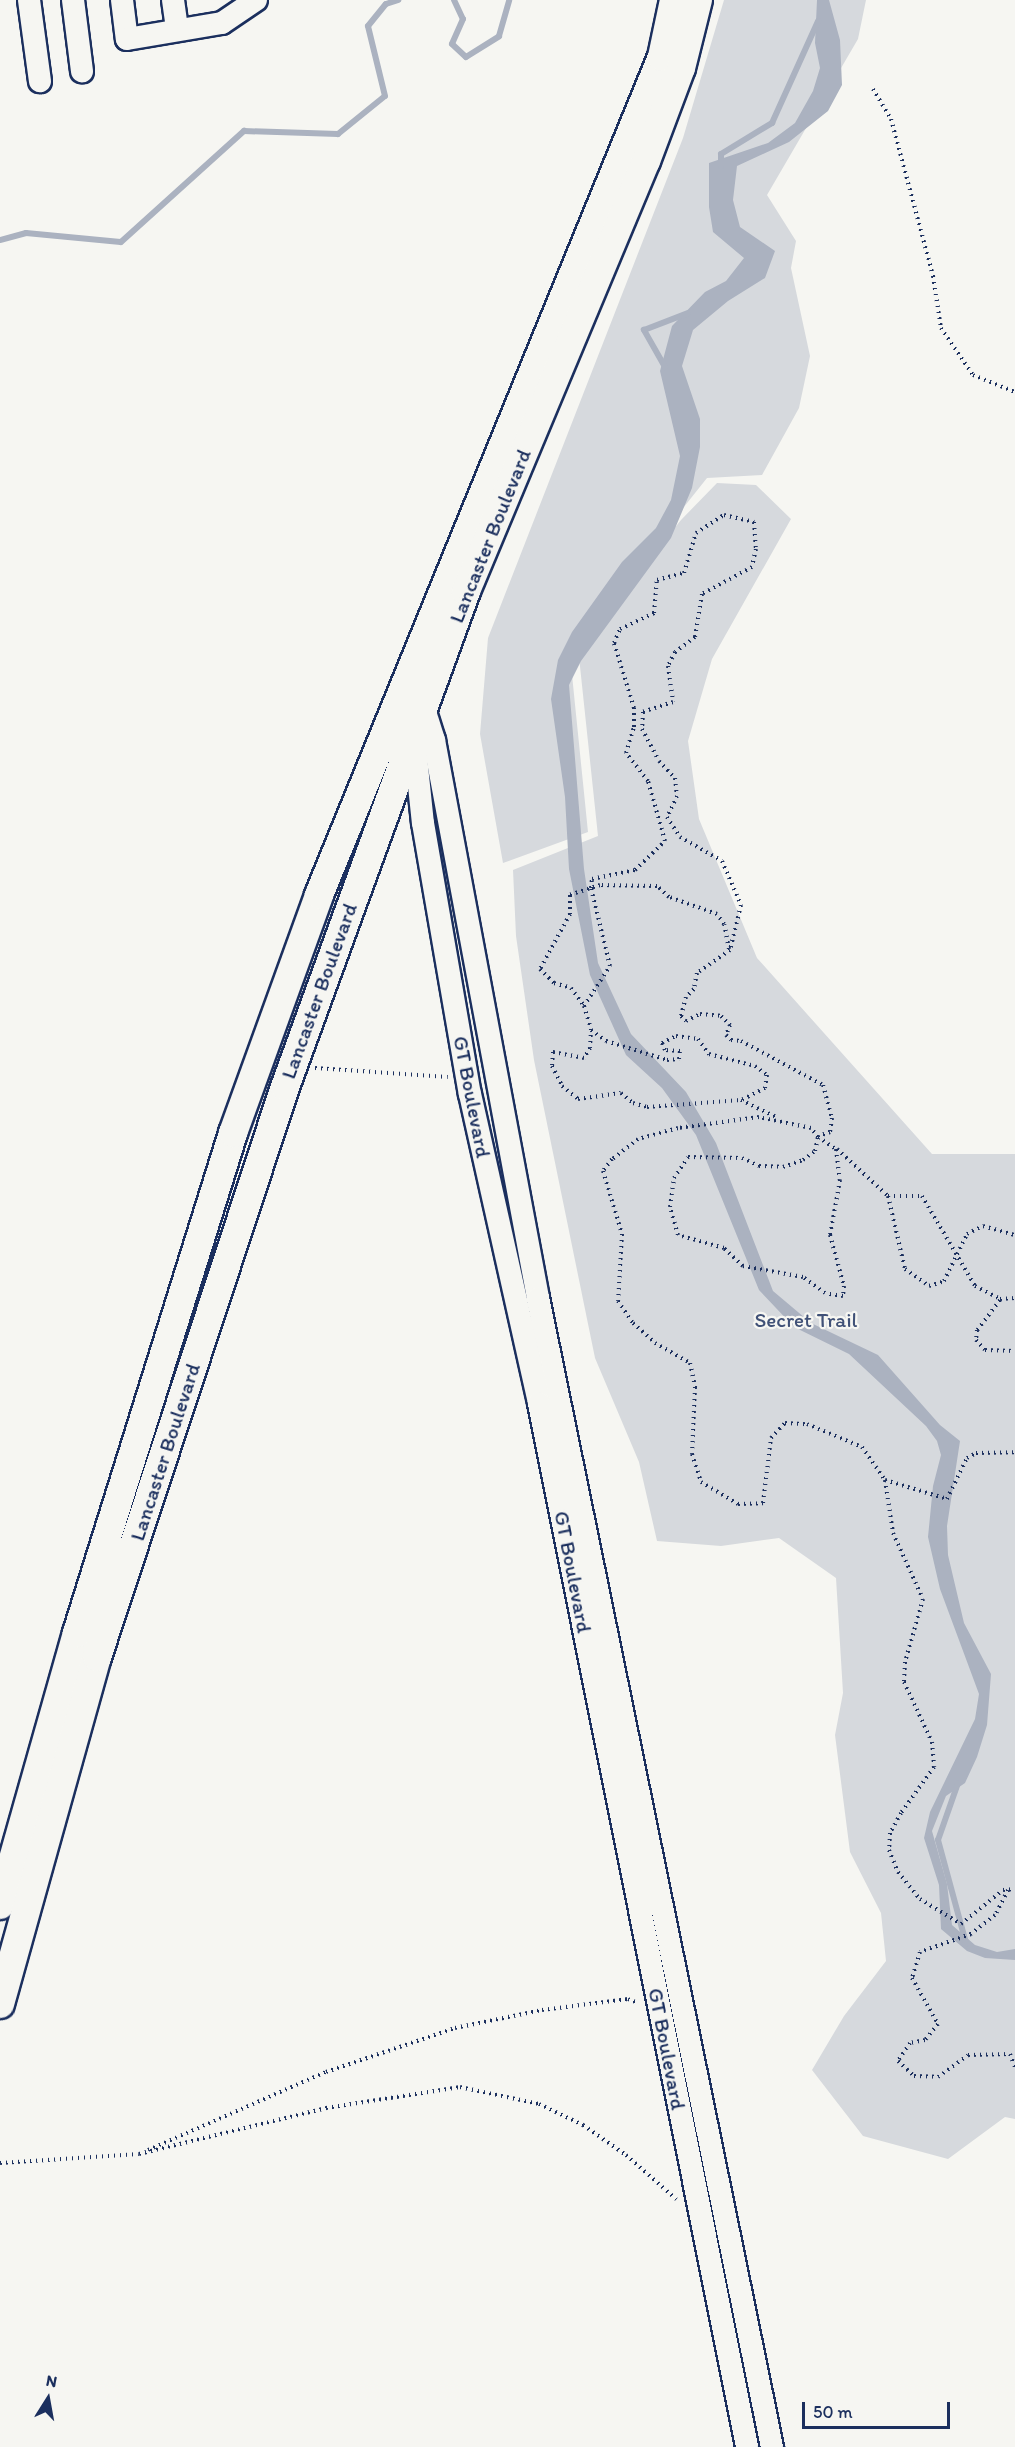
<!DOCTYPE html>
<style>
body{margin:0}
#map{position:relative;width:1015px;height:2447px;overflow:hidden;background:#f6f6f2;font-family:Itim,sans-serif}
div>[style]{position:absolute}
[style*='--x']{left:calc(var(--x)*1px);top:calc(var(--y)*1px);width:calc(var(--w)*1px);rotate:calc(var(--a)*1deg)}
.green>*{inset:0;background:#d6d9dd}
.water>*{inset:0;background:#abb2c0}
.stream>*{height:6px;margin:-3px;padding:0 3px;transform-origin:3px;border-radius:3px;background:#abb2c0}
.path>*{height:4px;margin-top:-2px;transform-origin:0;background:repeating-linear-gradient(90deg,#1b2f5e 0 1.5px,transparent 0 6px)}
.roads{filter:drop-shadow(2px 0 #1b2f5e) drop-shadow(-2px 0 #1b2f5e) drop-shadow(0 2px #1b2f5e) drop-shadow(0 -2px #1b2f5e)}
.minor>*{height:22px;margin:-11px;padding:0 11px;transform-origin:11px;border-radius:11px;background:#f6f6f2}
.major>*{height:28px;margin:-14px;padding:0 14px;transform-origin:14px;border-radius:14px;background:#f6f6f2}
span{translate:-50% -50%;white-space:nowrap;text-align:center;line-height:1.15;-webkit-text-stroke:4.5px #f6f6f2;paint-order:stroke}
.street-label{font-size:21px;color:#1b2f5e}
.park-label{font-size:21px;color:#405177}
.north{position:absolute;left:18px;top:2369px;width:60px;height:60px;-webkit-text-stroke:4px #f6f6f2;paint-order:stroke;rotate:11deg;font-size:16px;font-weight:700;line-height:24px;text-align:center;color:#1b2f5e}
.north::after{content:'';display:block;margin:auto;width:21px;height:27px;background:#1b2f5e;clip-path:polygon(50% 0,100% 100%,50% 72%,0 100%)}
.scale{position:absolute;left:802px;top:2402px;width:148px;height:27px;box-sizing:border-box;border:3px solid #1b2f5e;border-top:0;padding-left:8px;font-size:18px;line-height:21px;white-space:nowrap;color:#1b2f5e;-webkit-text-stroke:4px #f6f6f2;paint-order:stroke}
</style>
<div id="map">
<div class="green">
<i style="clip-path:polygon(724px 0,866px 0,858px 39px,767px 195px,796px 241px,791px 268px,810px 356px,799px 408px,762px 475px,707px 478px,629px 576px,571px 665px,588px 832px,503px 863px,480px 734px,488px 638px,683px 138px)"></i>
<i style="clip-path:polygon(717px 483px,756px 485px,791px 519px,712px 659px,688px 741px,699px 819px,757px 958px,932px 1154px,1015px 1154px,1015px 2119px,1005px 2117px,948px 2159px,863px 2136px,812px 2070px,844px 2016px,886px 1961px,881px 1913px,850px 1852px,835px 1735px,843px 1693px,836px 1578px,779px 1538px,721px 1546px,657px 1541px,639px 1462px,595px 1358px,534px 1060px,516px 936px,513px 870px,598px 836px,579px 657px,610px 609px,681px 520px)"></i>
</div>
<div class="water">
<i style="clip-path:polygon(817px 0,829px 0,840px 40px,842px 85px,828px 111px,789px 142px,737px 166px,733px 200px,740px 227px,775px 251px,765px 278px,728px 301px,693px 330px,682px 366px,700px 419px,700px 447px,692px 488px,671px 538px,581px 661px,569px 685px,584px 869px,598px 963px,631px 1034px,686px 1092px,716px 1143px,773px 1291px,811px 1323px,878px 1355px,940px 1425px,960px 1441px,947px 1526px,948px 1555px,964px 1623px,991px 1674px,987px 1725px,977px 1757px,965px 1783px,946px 1796px,932px 1831px,947px 1884px,952px 1925px,975px 1945px,997px 1952px,1015px 1949px,1015px 1960px,985px 1958px,967px 1951px,941px 1929px,939px 1885px,924px 1838px,930px 1812px,975px 1719px,979px 1694px,940px 1589px,928px 1537px,933px 1486px,941px 1455px,937px 1441px,926px 1426px,849px 1354px,794px 1327px,759px 1290px,696px 1135px,662px 1088px,626px 1055px,590px 975px,569px 869px,565px 797px,551px 699px,558px 660px,572px 632px,622px 562px,656px 528px,671px 500px,680px 456px,660px 371px,672px 326px,705px 292px,726px 281px,744px 258px,713px 232px,709px 207px,709px 163px,768px 143px,795px 123px,813px 91px,820px 68px,815px 43px)"></i>
</div>
<div class="stream">
<i style="--x:454;--y:0;--w:21;--a:65"></i>
<i style="--x:463;--y:19;--w:27;--a:114"></i>
<i style="--x:452;--y:44;--w:19;--a:43"></i>
<i style="--x:466;--y:57;--w:39;--a:-32"></i>
<i style="--x:499;--y:36;--w:37;--a:-74"></i>
<i style="--x:721;--y:166;--w:12;--a:-90"></i>
<i style="--x:721;--y:154;--w:60;--a:-31.3"></i>
<i style="--x:772;--y:123;--w:112;--a:-65.7"></i>
<i style="--x:0;--y:240;--w:27;--a:-15"></i>
<i style="--x:26;--y:233;--w:95;--a:5.4"></i>
<i style="--x:121;--y:242;--w:166;--a:-42.1"></i>
<i style="--x:244;--y:131;--w:94;--a:1.8"></i>
<i style="--x:338;--y:134;--w:60;--a:-39"></i>
<i style="--x:385;--y:96;--w:72;--a:-103.7"></i>
<i style="--x:368;--y:26;--w:28;--a:-51"></i>
<i style="--x:386;--y:4;--w:13;--a:-18"></i>
<i style="--x:665;--y:367;--w:43;--a:-119.6"></i>
<i style="--x:644;--y:330;--w:47;--a:-21.1"></i>
<i style="--x:958;--y:1783;--w:60;--a:109.3"></i>
<i style="--x:938;--y:1840;--w:107;--a:74.8"></i>
</div>
<div class="path">
<i style="--x:873;--y:89;--w:35;--a:59"></i>
<i style="--x:891;--y:119;--w:163;--a:75"></i>
<i style="--x:933;--y:276;--w:53;--a:81.3"></i>
<i style="--x:941;--y:328;--w:57;--a:55.8"></i>
<i style="--x:973;--y:375;--w:45;--a:22"></i>
<i style="--x:729;--y:949;--w:25;--a:-101"></i>
<i style="--x:724;--y:924;--w:12;--a:-125"></i>
<i style="--x:717;--y:914;--w:51;--a:-160.5"></i>
<i style="--x:669;--y:897;--w:16;--a:-137"></i>
<i style="--x:657;--y:886;--w:57;--a:-179"></i>
<i style="--x:600;--y:885;--w:32;--a:162"></i>
<i style="--x:570;--y:895;--w:19;--a:90"></i>
<i style="--x:570;--y:914;--w:63;--a:118.6"></i>
<i style="--x:540;--y:969;--w:20;--a:45"></i>
<i style="--x:554;--y:983;--w:18;--a:16"></i>
<i style="--x:571;--y:988;--w:22;--a:54"></i>
<i style="--x:584;--y:1006;--w:24;--a:73"></i>
<i style="--x:591;--y:1029;--w:19;--a:93"></i>
<i style="--x:590;--y:1048;--w:12;--a:121"></i>
<i style="--x:584;--y:1058;--w:32;--a:-169"></i>
<i style="--x:553;--y:1052;--w:14;--a:94"></i>
<i style="--x:552;--y:1066;--w:22;--a:63"></i>
<i style="--x:562;--y:1086;--w:21;--a:39"></i>
<i style="--x:578;--y:1099;--w:43;--a:-7.9"></i>
<i style="--x:621;--y:1093;--w:16;--a:40"></i>
<i style="--x:633;--y:1103;--w:15;--a:16"></i>
<i style="--x:647;--y:1107;--w:94;--a:-4.3"></i>
<i style="--x:741;--y:1100;--w:41;--a:25.9"></i>
<i style="--x:584;--y:1006;--w:48;--a:-57"></i>
<i style="--x:610;--y:966;--w:80;--a:-103.7"></i>
<i style="--x:591;--y:888;--w:9;--a:-84"></i>
<i style="--x:592;--y:879;--w:44;--a:-11.8"></i>
<i style="--x:635;--y:870;--w:42;--a:-44"></i>
<i style="--x:665;--y:841;--w:62;--a:-105.8"></i>
<i style="--x:648;--y:781;--w:36;--a:-128"></i>
<i style="--x:626;--y:753;--w:27;--a:-73"></i>
<i style="--x:634;--y:727;--w:19;--a:-90"></i>
<i style="--x:634;--y:708;--w:68;--a:-107.1"></i>
<i style="--x:614;--y:643;--w:15;--a:-67"></i>
<i style="--x:620;--y:629;--w:38;--a:-25"></i>
<i style="--x:654;--y:613;--w:33;--a:-85"></i>
<i style="--x:657;--y:580;--w:28;--a:-15"></i>
<i style="--x:684;--y:573;--w:42;--a:-73.3"></i>
<i style="--x:696;--y:533;--w:33;--a:-33"></i>
<i style="--x:724;--y:515;--w:31;--a:13"></i>
<i style="--x:754;--y:522;--w:27;--a:86"></i>
<i style="--x:756;--y:549;--w:18;--a:103"></i>
<i style="--x:752;--y:567;--w:57;--a:151.6"></i>
<i style="--x:702;--y:594;--w:44;--a:99.2"></i>
<i style="--x:695;--y:637;--w:25;--a:143"></i>
<i style="--x:675;--y:652;--w:16;--a:117"></i>
<i style="--x:668;--y:666;--w:36;--a:82"></i>
<i style="--x:673;--y:702;--w:32;--a:162"></i>
<i style="--x:643;--y:712;--w:17;--a:93"></i>
<i style="--x:642;--y:729;--w:36;--a:62"></i>
<i style="--x:659;--y:761;--w:23;--a:47"></i>
<i style="--x:675;--y:778;--w:18;--a:84"></i>
<i style="--x:677;--y:796;--w:23;--a:115"></i>
<i style="--x:667;--y:817;--w:24;--a:57"></i>
<i style="--x:680;--y:837;--w:48;--a:29.7"></i>
<i style="--x:722;--y:861;--w:48;--a:66.6"></i>
<i style="--x:741;--y:905;--w:46;--a:103.7"></i>
<i style="--x:730;--y:950;--w:40;--a:145.1"></i>
<i style="--x:697;--y:973;--w:16;--a:101"></i>
<i style="--x:694;--y:989;--w:11;--a:135"></i>
<i style="--x:686;--y:997;--w:20;--a:105"></i>
<i style="--x:681;--y:1016;--w:7;--a:45"></i>
<i style="--x:686;--y:1021;--w:16;--a:-27"></i>
<i style="--x:700;--y:1014;--w:21;--a:5"></i>
<i style="--x:721;--y:1016;--w:13;--a:45"></i>
<i style="--x:730;--y:1025;--w:11;--a:112"></i>
<i style="--x:726;--y:1035;--w:7;--a:45"></i>
<i style="--x:731;--y:1040;--w:10;--a:6"></i>
<i style="--x:741;--y:1041;--w:93;--a:28.2"></i>
<i style="--x:823;--y:1085;--w:34;--a:75"></i>
<i style="--x:832;--y:1118;--w:14;--a:98"></i>
<i style="--x:830;--y:1132;--w:12;--a:160"></i>
<i style="--x:591;--y:1030;--w:19;--a:36"></i>
<i style="--x:606;--y:1041;--w:64;--a:17.3"></i>
<i style="--x:667;--y:1060;--w:12;--a:-5"></i>
<i style="--x:679;--y:1059;--w:8;--a:-83"></i>
<i style="--x:680;--y:1051;--w:15;--a:-176"></i>
<i style="--x:665;--y:1050;--w:8;--a:-113"></i>
<i style="--x:662;--y:1043;--w:16;--a:-27"></i>
<i style="--x:676;--y:1036;--w:22;--a:8"></i>
<i style="--x:698;--y:1039;--w:19;--a:54"></i>
<i style="--x:709;--y:1054;--w:48;--a:14.6"></i>
<i style="--x:755;--y:1066;--w:15;--a:37"></i>
<i style="--x:767;--y:1075;--w:13;--a:99"></i>
<i style="--x:765;--y:1088;--w:27;--a:153"></i>
<i style="--x:315;--y:1068;--w:133;--a:3.9"></i>
<i style="--x:818;--y:1137;--w:22;--a:34"></i>
<i style="--x:836;--y:1149;--w:31;--a:83"></i>
<i style="--x:840;--y:1180;--w:56;--a:100.3"></i>
<i style="--x:830;--y:1235;--w:53;--a:74.6"></i>
<i style="--x:844;--y:1286;--w:10;--a:96"></i>
<i style="--x:843;--y:1296;--w:18;--a:-171"></i>
<i style="--x:825;--y:1293;--w:27;--a:-144"></i>
<i style="--x:803;--y:1277;--w:61;--a:-169.6"></i>
<i style="--x:743;--y:1266;--w:26;--a:-137"></i>
<i style="--x:724;--y:1248;--w:48;--a:-164.2"></i>
<i style="--x:678;--y:1235;--w:29;--a:-106"></i>
<i style="--x:670;--y:1207;--w:29;--a:-82"></i>
<i style="--x:674;--y:1178;--w:25;--a:-56"></i>
<i style="--x:688;--y:1157;--w:54;--a:1.1"></i>
<i style="--x:742;--y:1158;--w:19;--a:25"></i>
<i style="--x:759;--y:1166;--w:24;--a:2"></i>
<i style="--x:783;--y:1167;--w:21;--a:-19"></i>
<i style="--x:803;--y:1160;--w:15;--a:-37"></i>
<i style="--x:815;--y:1151;--w:14;--a:-78"></i>
<i style="--x:818;--y:1137;--w:11;--a:-128"></i>
<i style="--x:811;--y:1128;--w:53;--a:-168.1"></i>
<i style="--x:759;--y:1117;--w:82;--a:172.3"></i>
<i style="--x:678;--y:1128;--w:41;--a:164.6"></i>
<i style="--x:638;--y:1139;--w:33;--a:142"></i>
<i style="--x:612;--y:1159;--w:15;--a:127"></i>
<i style="--x:603;--y:1171;--w:66;--a:73.2"></i>
<i style="--x:622;--y:1234;--w:67;--a:93.4"></i>
<i style="--x:618;--y:1301;--w:27;--a:56"></i>
<i style="--x:633;--y:1323;--w:30;--a:42"></i>
<i style="--x:655;--y:1343;--w:40;--a:29.7"></i>
<i style="--x:690;--y:1363;--w:25;--a:78"></i>
<i style="--x:695;--y:1387;--w:67;--a:92.6"></i>
<i style="--x:692;--y:1454;--w:29;--a:72"></i>
<i style="--x:701;--y:1482;--w:43;--a:30.7"></i>
<i style="--x:738;--y:1504;--w:25;--a:-2"></i>
<i style="--x:763;--y:1503;--w:65;--a:-83"></i>
<i style="--x:771;--y:1438;--w:21;--a:-47"></i>
<i style="--x:785;--y:1423;--w:22;--a:3"></i>
<i style="--x:807;--y:1424;--w:60;--a:22.7"></i>
<i style="--x:862;--y:1447;--w:40;--a:55.1"></i>
<i style="--x:885;--y:1480;--w:65;--a:17"></i>
<i style="--x:947;--y:1499;--w:46;--a:-64"></i>
<i style="--x:967;--y:1458;--w:10;--a:-29"></i>
<i style="--x:976;--y:1453;--w:39;--a:-1"></i>
<i style="--x:837;--y:1149;--w:69;--a:42.7"></i>
<i style="--x:888;--y:1196;--w:75;--a:76.9"></i>
<i style="--x:905;--y:1269;--w:29;--a:35"></i>
<i style="--x:929;--y:1286;--w:16;--a:-18"></i>
<i style="--x:944;--y:1281;--w:52;--a:-63.9"></i>
<i style="--x:967;--y:1234;--w:18;--a:-27"></i>
<i style="--x:983;--y:1226;--w:33;--a:16"></i>
<i style="--x:888;--y:1196;--w:34;--a:0"></i>
<i style="--x:922;--y:1196;--w:104;--a:59.5"></i>
<i style="--x:975;--y:1286;--w:28;--a:27"></i>
<i style="--x:1000;--y:1299;--w:15;--a:-4"></i>
<i style="--x:1000;--y:1300;--w:38;--a:127"></i>
<i style="--x:977;--y:1330;--w:10;--a:96"></i>
<i style="--x:976;--y:1340;--w:13;--a:48"></i>
<i style="--x:985;--y:1350;--w:30;--a:2"></i>
<i style="--x:885;--y:1480;--w:54;--a:81.4"></i>
<i style="--x:893;--y:1533;--w:72;--a:65.6"></i>
<i style="--x:923;--y:1599;--w:66;--a:105.9"></i>
<i style="--x:905;--y:1662;--w:20;--a:93"></i>
<i style="--x:904;--y:1682;--w:66;--a:65"></i>
<i style="--x:932;--y:1742;--w:25;--a:85"></i>
<i style="--x:934;--y:1767;--w:57;--a:125.7"></i>
<i style="--x:901;--y:1813;--w:23;--a:119"></i>
<i style="--x:890;--y:1833;--w:17;--a:93"></i>
<i style="--x:889;--y:1850;--w:24;--a:68"></i>
<i style="--x:898;--y:1872;--w:35;--a:51"></i>
<i style="--x:920;--y:1899;--w:48;--a:31.4"></i>
<i style="--x:961;--y:1924;--w:54;--a:-39"></i>
<i style="--x:1003;--y:1890;--w:12;--a:-5"></i>
<i style="--x:1008;--y:1890;--w:28;--a:117"></i>
<i style="--x:995;--y:1915;--w:31;--a:142"></i>
<i style="--x:971;--y:1934;--w:54;--a:160.6"></i>
<i style="--x:920;--y:1952;--w:27;--a:107"></i>
<i style="--x:912;--y:1978;--w:53;--a:60.5"></i>
<i style="--x:938;--y:2024;--w:21;--a:129"></i>
<i style="--x:925;--y:2040;--w:15;--a:169"></i>
<i style="--x:910;--y:2043;--w:22;--a:124"></i>
<i style="--x:898;--y:2061;--w:22;--a:43"></i>
<i style="--x:914;--y:2076;--w:24;--a:2"></i>
<i style="--x:938;--y:2077;--w:37;--a:-36"></i>
<i style="--x:968;--y:2055;--w:42;--a:-1.4"></i>
<i style="--x:1010;--y:2054;--w:14;--a:69"></i>
<i style="--x:148;--y:2150;--w:194;--a:-23.7"></i>
<i style="--x:326;--y:2072;--w:136;--a:-18.8"></i>
<i style="--x:455;--y:2028;--w:89;--a:-11.7"></i>
<i style="--x:542;--y:2010;--w:87;--a:-7.3"></i>
<i style="--x:628;--y:1999;--w:11;--a:22"></i>
<i style="--x:0;--y:2163;--w:139;--a:-3.7"></i>
<i style="--x:139;--y:2154;--w:193;--a:-13.8"></i>
<i style="--x:326;--y:2108;--w:136;--a:-8.9"></i>
<i style="--x:460;--y:2087;--w:81;--a:12.1"></i>
<i style="--x:539;--y:2104;--w:49;--a:25.5"></i>
<i style="--x:583;--y:2125;--w:52;--a:34.9"></i>
<i style="--x:626;--y:2155;--w:67;--a:41.3"></i>
</div>
<div class="roads">
<div class="minor">
<i style="--x:29;--y:0;--w:82;--a:82.3"></i>
<i style="--x:73;--y:0;--w:72;--a:82.8"></i>
<i style="--x:122;--y:0;--w:39;--a:83"></i>
<i style="--x:127;--y:39;--w:96;--a:-9.6"></i>
<i style="--x:222;--y:23;--w:41;--a:-34.1"></i>
<i style="--x:173;--y:0;--w:28;--a:82"></i>
<i style="--x:421;--y:699;--w:43;--a:72.4"></i>
<i style="--x:434;--y:740;--w:568;--a:79.44"></i>
<i style="--x:538;--y:1298;--w:1173;--a:78.49"></i>
<i style="--x:414;--y:738;--w:85;--a:84"></i>
<i style="--x:423;--y:823;--w:275;--a:80.2"></i>
<i style="--x:470;--y:1094;--w:317;--a:77.4"></i>
<i style="--x:539;--y:1403;--w:1065;--a:78.73"></i>
</div>
<div class="major">
<i style="--x:0;--y:1905;--w:283;--a:-74.2"></i>
<i style="--x:77;--y:1633;--w:524;--a:-72.67"></i>
<i style="--x:233;--y:1133;--w:253;--a:-70.1"></i>
<i style="--x:319;--y:895;--w:905;--a:-67.74"></i>
<i style="--x:662;--y:57;--w:58;--a:-78.1"></i>
<i style="--x:0;--y:2004;--w:360;--a:-74.4"></i>
<i style="--x:97;--y:1657;--w:600;--a:-71.75"></i>
<i style="--x:285;--y:1087;--w:528;--a:-69.95"></i>
<i style="--x:466;--y:591;--w:466;--a:-67.3"></i>
<i style="--x:646;--y:161;--w:99;--a:-69.4"></i>
<i style="--x:681;--y:68;--w:70;--a:-76"></i>
</div>
</div>
<div class="street-label">
<span style="left:490px;top:536px;rotate:-68deg">Lancaster Boulevard</span>
<span style="left:319px;top:991px;rotate:-70deg">Lancaster Boulevard</span>
<span style="left:472px;top:1097px;rotate:79deg">GT Boulevard</span>
<span style="left:165px;top:1452px;rotate:-72deg">Lancaster Boulevard</span>
<span style="left:573px;top:1572px;rotate:79deg">GT Boulevard</span>
<span style="left:667px;top:2049px;rotate:79deg">GT Boulevard</span>
</div>
<div class="park-label">
<span style="left:806px;top:1320px">Secret Trail</span>
</div>
<div class="north">N</div>
<div class="scale">50 m</div>
</div>
